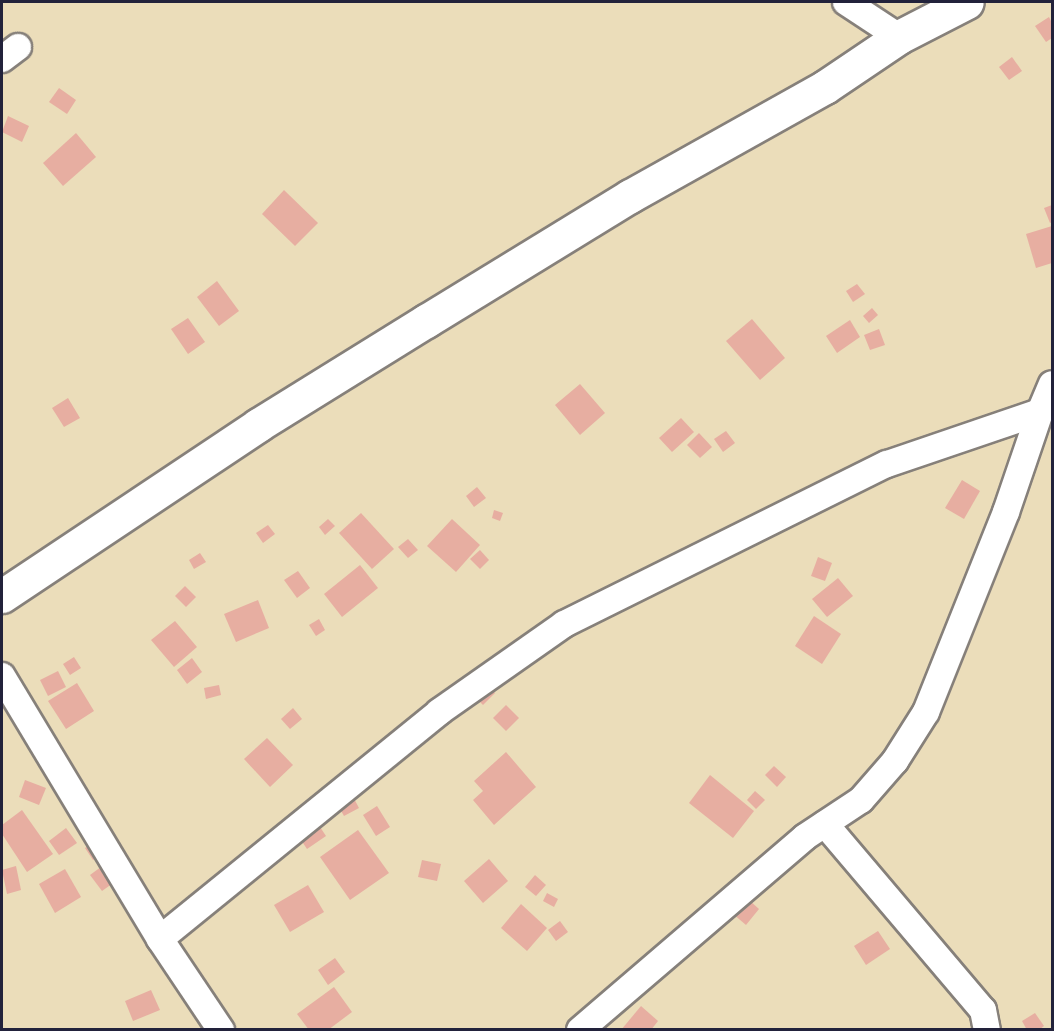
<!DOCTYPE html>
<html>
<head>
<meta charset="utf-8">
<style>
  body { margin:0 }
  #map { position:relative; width:1054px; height:1031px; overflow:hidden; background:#ebddba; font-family:"Architects Daughter",sans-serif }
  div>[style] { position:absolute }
  .building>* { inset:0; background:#e7aea1 }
  .roads { filter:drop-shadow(2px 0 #86807a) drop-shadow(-2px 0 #86807a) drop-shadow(0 2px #86807a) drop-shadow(0 -2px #86807a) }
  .minor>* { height:26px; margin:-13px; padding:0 13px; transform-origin:13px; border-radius:13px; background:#fff }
  .secondary>* { height:33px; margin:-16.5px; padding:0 16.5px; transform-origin:16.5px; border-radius:16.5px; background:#fff }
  span { translate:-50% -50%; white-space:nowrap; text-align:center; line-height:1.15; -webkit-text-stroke:6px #fbf7ec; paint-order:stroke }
  .frame { position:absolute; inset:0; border:3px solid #22223b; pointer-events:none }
</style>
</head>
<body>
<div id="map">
  <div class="building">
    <i style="clip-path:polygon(1049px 17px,1052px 23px,1052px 38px,1046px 42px,1035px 26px)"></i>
    <i style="clip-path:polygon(1012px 57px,1022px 71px,1009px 80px,999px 67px)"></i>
    <i style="clip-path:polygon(59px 88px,76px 100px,67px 114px,49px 102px)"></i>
    <i style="clip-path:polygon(8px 116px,29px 126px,22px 142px,2px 132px)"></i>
    <i style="clip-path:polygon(76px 133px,96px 157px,63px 186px,43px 163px)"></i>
    <i style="clip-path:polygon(284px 190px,318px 223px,295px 246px,262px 214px)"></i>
    <i style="clip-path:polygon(1052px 205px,1052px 222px,1050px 223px,1044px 208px)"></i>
    <i style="clip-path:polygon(1052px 226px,1052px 263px,1036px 268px,1026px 234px)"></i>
    <i style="clip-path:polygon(217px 281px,239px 311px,219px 326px,197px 297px)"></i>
    <i style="clip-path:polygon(857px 284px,865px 294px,853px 302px,846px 291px)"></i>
    <i style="clip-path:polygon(872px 308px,878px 315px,869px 323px,863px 316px)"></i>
    <i style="clip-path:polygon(188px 318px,205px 342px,188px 354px,171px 329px)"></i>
    <i style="clip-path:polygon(752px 319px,785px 358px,760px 380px,726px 341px)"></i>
    <i style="clip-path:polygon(850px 320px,860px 337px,837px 353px,826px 336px)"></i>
    <i style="clip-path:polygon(879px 329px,885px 345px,870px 350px,864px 335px)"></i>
    <i style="clip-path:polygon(580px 384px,605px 413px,580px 435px,555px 405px)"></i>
    <i style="clip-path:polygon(68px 398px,80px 418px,64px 427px,52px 408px)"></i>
    <i style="clip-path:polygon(681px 418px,694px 432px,672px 452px,659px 438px)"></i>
    <i style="clip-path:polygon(726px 431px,735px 443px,723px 452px,714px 439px)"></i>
    <i style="clip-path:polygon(699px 433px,712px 447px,700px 458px,687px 445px)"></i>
    <i style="clip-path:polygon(962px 480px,980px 491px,964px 519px,945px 508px)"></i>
    <i style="clip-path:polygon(477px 487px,486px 498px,474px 507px,466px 496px)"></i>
    <i style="clip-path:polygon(494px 510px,503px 513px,500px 521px,492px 518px)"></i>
    <i style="clip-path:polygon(361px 513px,394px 549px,372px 569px,339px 533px)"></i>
    <i style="clip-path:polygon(328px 519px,335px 526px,325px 535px,319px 527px)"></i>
    <i style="clip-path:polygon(452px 519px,480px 545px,456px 572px,427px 546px)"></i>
    <i style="clip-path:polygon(268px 525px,275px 534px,263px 543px,256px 533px)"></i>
    <i style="clip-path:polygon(408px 539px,418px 550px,408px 558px,398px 547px)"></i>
    <i style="clip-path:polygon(480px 550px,489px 560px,480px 569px,470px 559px)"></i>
    <i style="clip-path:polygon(200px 553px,206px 562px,194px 569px,189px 560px)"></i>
    <i style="clip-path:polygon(818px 557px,832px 563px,825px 581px,811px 576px)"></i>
    <i style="clip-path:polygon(360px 565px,378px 588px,342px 617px,324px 594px)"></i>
    <i style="clip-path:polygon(298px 571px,310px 588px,297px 598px,284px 580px)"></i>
    <i style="clip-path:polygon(838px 578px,853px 596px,827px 617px,812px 599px)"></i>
    <i style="clip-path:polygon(185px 586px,196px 597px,186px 607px,175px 596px)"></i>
    <i style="clip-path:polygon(258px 600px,269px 628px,236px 642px,224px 614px)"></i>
    <i style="clip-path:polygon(814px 616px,841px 634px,822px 664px,795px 646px)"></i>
    <i style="clip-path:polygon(319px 619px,325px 630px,316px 636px,309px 625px)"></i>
    <i style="clip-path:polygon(175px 621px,197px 647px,174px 667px,151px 640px)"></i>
    <i style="clip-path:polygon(74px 657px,81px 668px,70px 675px,63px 664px)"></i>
    <i style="clip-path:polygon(192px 658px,202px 672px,187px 684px,177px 670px)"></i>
    <i style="clip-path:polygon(58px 671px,66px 687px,48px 696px,40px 680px)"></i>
    <i style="clip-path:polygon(77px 683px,94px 711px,66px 729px,48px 701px)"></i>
    <i style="clip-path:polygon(219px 685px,221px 695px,206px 699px,204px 688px)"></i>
    <i style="clip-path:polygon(488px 686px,495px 693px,483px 705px,476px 698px)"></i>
    <i style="clip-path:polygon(506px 705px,519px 718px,506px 731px,493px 718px)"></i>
    <i style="clip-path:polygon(293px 708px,302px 719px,290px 729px,281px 719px)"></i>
    <i style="clip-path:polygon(267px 738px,293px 765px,270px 787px,244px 759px)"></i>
    <i style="clip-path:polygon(506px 752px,536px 787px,494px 825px,473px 800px,483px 791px,474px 781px)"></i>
    <i style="clip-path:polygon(774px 766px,786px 777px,777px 787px,765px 775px)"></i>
    <i style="clip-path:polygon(710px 775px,754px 811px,733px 838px,689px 803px)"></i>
    <i style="clip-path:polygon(25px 780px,46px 788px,39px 805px,19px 797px)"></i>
    <i style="clip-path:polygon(755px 791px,765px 800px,756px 809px,747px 800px)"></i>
    <i style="clip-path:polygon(351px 793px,359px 808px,344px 816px,336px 802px)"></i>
    <i style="clip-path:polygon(377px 806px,390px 827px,376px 836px,363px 815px)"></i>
    <i style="clip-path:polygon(22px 810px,53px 854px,27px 872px,2px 834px,2px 825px)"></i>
    <i style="clip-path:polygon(316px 821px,326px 836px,307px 849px,297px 834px)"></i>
    <i style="clip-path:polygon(66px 828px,77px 843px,59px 855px,49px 841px)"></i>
    <i style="clip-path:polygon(358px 830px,389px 873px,350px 900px,320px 857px)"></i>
    <i style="clip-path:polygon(95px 842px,103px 854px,93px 860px,85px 848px)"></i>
    <i style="clip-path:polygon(489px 859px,508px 881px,483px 903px,464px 881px)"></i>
    <i style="clip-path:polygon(422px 860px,441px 864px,437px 881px,418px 877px)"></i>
    <i style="clip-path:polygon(105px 864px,116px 881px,102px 891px,90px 875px)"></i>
    <i style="clip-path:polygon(16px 866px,21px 890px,7px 894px,2px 870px)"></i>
    <i style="clip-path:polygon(65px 869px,81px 897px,55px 913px,39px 884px)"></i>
    <i style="clip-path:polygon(535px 875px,546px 885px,536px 896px,525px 887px)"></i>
    <i style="clip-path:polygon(308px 885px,324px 912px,290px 932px,274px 905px)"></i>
    <i style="clip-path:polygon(740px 892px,759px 909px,746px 925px,726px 908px)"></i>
    <i style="clip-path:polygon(547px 893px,558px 899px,554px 907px,543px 901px)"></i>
    <i style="clip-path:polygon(521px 904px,547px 928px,527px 951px,501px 928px)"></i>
    <i style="clip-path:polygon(560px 921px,568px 932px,556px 941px,548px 930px)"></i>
    <i style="clip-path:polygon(878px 931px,890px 949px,866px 965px,854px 946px)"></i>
    <i style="clip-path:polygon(335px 958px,345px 972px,328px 985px,318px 970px)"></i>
    <i style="clip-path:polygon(334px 987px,352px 1012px,328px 1030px,309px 1030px,297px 1014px)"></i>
    <i style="clip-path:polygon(151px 990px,160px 1010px,133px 1021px,125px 1001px)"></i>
    <i style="clip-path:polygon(641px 1006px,658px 1021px,651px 1030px,621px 1030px)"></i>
    <i style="clip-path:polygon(1035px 1013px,1044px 1026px,1039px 1030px,1027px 1030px,1022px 1021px)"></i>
  </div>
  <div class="roads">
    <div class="minor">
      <i style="left:846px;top:2px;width:64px;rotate:33.4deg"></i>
      <i style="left:2px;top:59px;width:20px;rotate:-37deg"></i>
      <i style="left:2px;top:676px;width:307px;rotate:59deg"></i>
      <i style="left:160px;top:939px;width:110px;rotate:56.2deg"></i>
      <i style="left:825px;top:824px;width:244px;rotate:49.7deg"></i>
      <i style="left:983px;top:1010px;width:20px;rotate:79deg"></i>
      <i style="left:160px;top:939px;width:360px;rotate:-39.1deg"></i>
      <i style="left:439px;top:712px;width:153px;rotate:-35.1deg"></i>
      <i style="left:564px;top:624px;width:360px;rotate:-26.4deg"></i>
      <i style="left:887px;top:464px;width:162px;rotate:-18.8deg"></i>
      <i style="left:580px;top:1030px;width:296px;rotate:-40.6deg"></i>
      <i style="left:805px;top:837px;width:67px;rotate:-33.5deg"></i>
      <i style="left:861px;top:800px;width:52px;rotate:-48.9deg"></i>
      <i style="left:895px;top:761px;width:58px;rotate:-57.7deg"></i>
      <i style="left:926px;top:712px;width:215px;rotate:-68.2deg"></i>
      <i style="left:1006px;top:512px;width:106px;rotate:-71.2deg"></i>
      <i style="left:1040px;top:412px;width:30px;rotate:-67deg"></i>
    </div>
    <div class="secondary">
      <i style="left:2px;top:596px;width:308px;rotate:-33.7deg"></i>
      <i style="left:258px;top:425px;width:198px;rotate:-31.8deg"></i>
      <i style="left:426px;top:321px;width:239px;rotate:-31.5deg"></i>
      <i style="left:630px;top:196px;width:223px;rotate:-29.2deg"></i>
      <i style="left:825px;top:87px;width:89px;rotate:-34deg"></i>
      <i style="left:899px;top:37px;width:76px;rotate:-27.2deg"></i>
    </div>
  </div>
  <div class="frame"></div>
</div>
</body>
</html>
